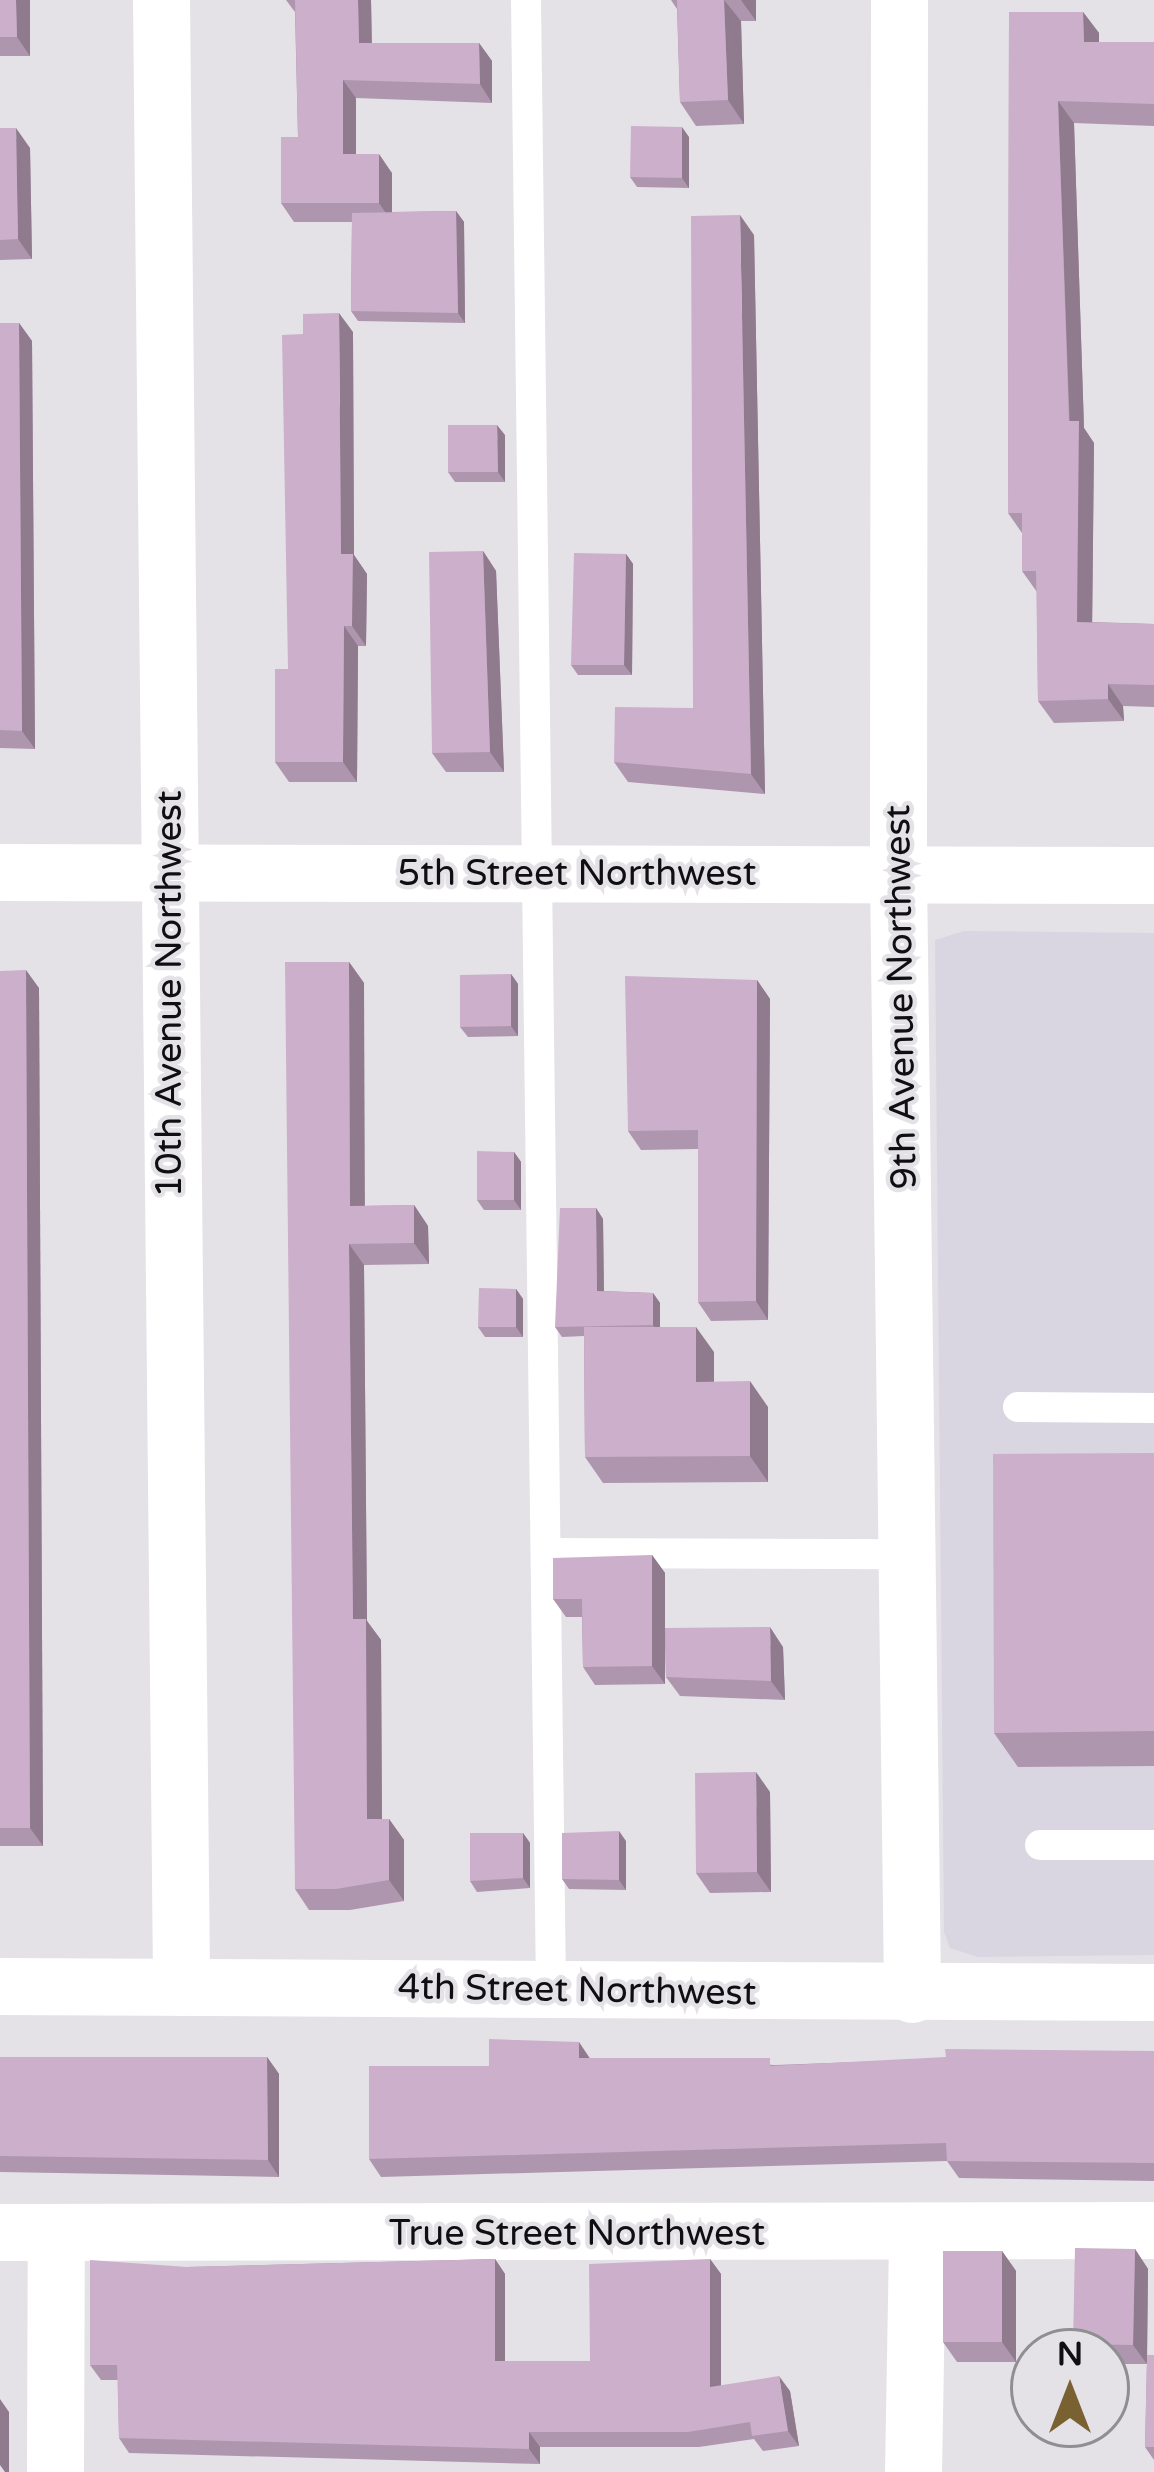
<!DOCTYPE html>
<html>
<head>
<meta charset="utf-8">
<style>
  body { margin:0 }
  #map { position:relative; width:1154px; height:2472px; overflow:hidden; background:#e4e2e7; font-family:"Varela Round",sans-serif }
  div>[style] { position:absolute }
  .built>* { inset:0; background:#d9d6e2 }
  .service>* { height:30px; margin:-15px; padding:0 15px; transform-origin:15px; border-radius:15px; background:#fff }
  .minor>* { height:57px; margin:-28.5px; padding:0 28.5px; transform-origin:28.5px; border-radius:28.5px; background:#fff }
  .wall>* { inset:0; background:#af96af }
  .shaded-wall>* { inset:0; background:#8f7a8e }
  .building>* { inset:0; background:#ccafcb }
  span { translate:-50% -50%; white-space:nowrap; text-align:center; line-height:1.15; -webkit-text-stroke:9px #e4e2e7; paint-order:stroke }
  .street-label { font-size:36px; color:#0f0f11 }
  .north { position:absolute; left:1010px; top:2328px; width:120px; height:120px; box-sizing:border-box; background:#e4e2e7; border:3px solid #8f8e91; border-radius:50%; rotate:0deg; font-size:33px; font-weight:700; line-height:48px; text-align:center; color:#0f0f11 }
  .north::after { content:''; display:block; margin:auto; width:42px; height:54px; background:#7a6132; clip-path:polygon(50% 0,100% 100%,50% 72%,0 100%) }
</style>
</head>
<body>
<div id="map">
  <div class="built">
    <i style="clip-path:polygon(964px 931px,1154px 933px,1154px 1955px,978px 1957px,950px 1948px,944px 1932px,935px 940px)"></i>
  </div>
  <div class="service">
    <i style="left:526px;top:0;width:1988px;rotate:89.28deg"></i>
    <i style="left:1018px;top:1407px;width:136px;rotate:0.4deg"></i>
    <i style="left:547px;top:1553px;width:361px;rotate:0.2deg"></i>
    <i style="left:1040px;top:1845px;width:114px"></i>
  </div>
  <div class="minor">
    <i style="left:161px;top:0;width:1987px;rotate:89.42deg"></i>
    <i style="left:899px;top:0;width:874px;rotate:90.07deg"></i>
    <i style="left:898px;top:874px;width:1120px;rotate:89.28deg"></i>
    <i style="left:0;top:872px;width:1154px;rotate:0.15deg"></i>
    <i style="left:0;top:1986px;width:1154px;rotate:0.3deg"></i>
    <i style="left:0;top:2232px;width:1154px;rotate:-0.1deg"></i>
    <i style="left:55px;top:2472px;width:240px;rotate:-89.8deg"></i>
    <i style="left:913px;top:2472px;width:237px;rotate:-89deg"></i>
  </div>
  <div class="wall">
    <i style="clip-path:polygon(0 0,30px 0,30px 56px,0 56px)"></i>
    <i style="clip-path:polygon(286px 0,371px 0,372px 43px,479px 43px,492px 61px,492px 103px,356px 98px,356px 154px,392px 173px,392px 212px,456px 211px,464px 222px,465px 323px,358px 321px,351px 311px,352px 222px,294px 222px,281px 203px,298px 137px,295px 12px)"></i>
    <i style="clip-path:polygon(671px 0,756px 0,756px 21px,741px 21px,744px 124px,696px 126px,680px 102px,677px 9px)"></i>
    <i style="clip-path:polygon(1009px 12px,1083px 12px,1099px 33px,1099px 42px,1154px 42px,1154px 126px,1074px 123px,1084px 428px,1094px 443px,1092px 622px,1154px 624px,1154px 707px,1123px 706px,1124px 721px,1054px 723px,1038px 701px,1037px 592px,1022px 571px,1022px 533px,1008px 513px)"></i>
    <i style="clip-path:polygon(0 128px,30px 148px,32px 259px,0 260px)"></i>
    <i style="clip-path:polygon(689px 137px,689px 188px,637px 187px,630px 177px)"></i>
    <i style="clip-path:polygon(754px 235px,765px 794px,628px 782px,614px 762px,693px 708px)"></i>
    <i style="clip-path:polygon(0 323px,19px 323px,32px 341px,35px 749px,0 748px)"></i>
    <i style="clip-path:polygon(353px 332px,354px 555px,367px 574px,366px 646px,358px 646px,357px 782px,289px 782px,275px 762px)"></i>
    <i style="clip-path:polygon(505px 435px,505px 482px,455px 482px,448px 472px)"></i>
    <i style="clip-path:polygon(483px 551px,496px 571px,504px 772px,446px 772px,432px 753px)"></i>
    <i style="clip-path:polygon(626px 554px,633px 564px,632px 675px,578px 675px,571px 665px)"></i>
    <i style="clip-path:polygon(349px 962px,364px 983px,364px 1206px,414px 1205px,428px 1226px,429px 1264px,364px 1265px,367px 1621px,381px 1640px,382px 1819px,389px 1819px,404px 1840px,404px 1901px,350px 1910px,309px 1910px,295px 1889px)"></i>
    <i style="clip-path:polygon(0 971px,39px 988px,43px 1846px,0 1846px)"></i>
    <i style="clip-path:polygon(511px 974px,518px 984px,518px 1036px,468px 1037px,460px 1027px)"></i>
    <i style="clip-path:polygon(757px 980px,770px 999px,768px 1320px,711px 1321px,698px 1302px,698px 1149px,641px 1150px,628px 1131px)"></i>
    <i style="clip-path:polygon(514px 1152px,521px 1162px,521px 1210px,484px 1210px,477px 1200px)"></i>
    <i style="clip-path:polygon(596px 1208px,603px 1219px,604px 1291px,653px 1293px,660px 1303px,660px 1327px,714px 1352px,714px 1382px,768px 1407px,768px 1482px,603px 1483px,585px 1457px,584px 1336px,562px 1337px,555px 1327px)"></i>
    <i style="clip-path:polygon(516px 1289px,523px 1299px,523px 1337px,485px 1337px,478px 1327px)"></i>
    <i style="clip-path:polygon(1154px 1453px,1154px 1766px,1018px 1767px,994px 1733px)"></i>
    <i style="clip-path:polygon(652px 1555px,665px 1573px,665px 1628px,783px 1647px,785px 1700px,680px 1696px,666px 1677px,665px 1634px,665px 1684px,595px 1685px,583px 1667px,582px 1617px,566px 1617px,553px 1599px)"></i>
    <i style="clip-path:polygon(770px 1792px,771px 1892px,710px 1893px,696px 1873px)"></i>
    <i style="clip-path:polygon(523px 1833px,530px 1843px,530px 1888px,477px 1892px,470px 1881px)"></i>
    <i style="clip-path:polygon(626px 1841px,626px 1890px,569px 1889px,562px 1879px)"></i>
    <i style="clip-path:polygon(1154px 2051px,1154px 2181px,959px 2178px,947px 2161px,381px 2177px,369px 2159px,489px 2066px,590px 2058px,776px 2065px)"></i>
    <i style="clip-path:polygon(0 2057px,267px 2057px,279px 2074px,279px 2177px,0 2172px)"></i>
    <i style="clip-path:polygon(1135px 2249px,1148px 2269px,1147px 2355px,1154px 2355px,1154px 2460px,1145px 2447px,1147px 2364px,1106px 2364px,1106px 2352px,1079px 2352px,1073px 2344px)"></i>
    <i style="clip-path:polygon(1002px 2251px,1016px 2271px,1016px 2362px,957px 2362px,943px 2342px)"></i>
    <i style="clip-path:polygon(495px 2259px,505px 2274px,505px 2361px,590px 2361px,710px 2259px,721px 2274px,721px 2386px,790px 2391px,799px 2446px,763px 2451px,754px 2439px,699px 2447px,540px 2447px,540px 2464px,129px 2453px,119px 2438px,118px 2380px,101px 2380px,90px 2365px,187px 2267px)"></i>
  </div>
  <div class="shaded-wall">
    <i style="clip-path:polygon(16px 0,30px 0,30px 56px,17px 37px)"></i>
    <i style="clip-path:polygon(358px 0,371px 0,372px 61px,359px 43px)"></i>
    <i style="clip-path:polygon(724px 0,741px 21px,744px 124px,728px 100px)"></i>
    <i style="clip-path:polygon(741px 0,756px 0,756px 21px)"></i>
    <i style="clip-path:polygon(1083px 12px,1099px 33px,1099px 64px,1084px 42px)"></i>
    <i style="clip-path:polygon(479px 43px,492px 61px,492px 103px,480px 84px)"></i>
    <i style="clip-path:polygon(343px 80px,356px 98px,356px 172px,343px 154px)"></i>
    <i style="clip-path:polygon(1058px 101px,1074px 123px,1084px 428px,1094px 443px,1092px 644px,1077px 622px)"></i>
    <i style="clip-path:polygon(682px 127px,689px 137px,689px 188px,682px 178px)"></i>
    <i style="clip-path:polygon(16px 128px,30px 148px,32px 259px,18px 239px)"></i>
    <i style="clip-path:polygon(379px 154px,392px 173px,392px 222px,379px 203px)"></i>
    <i style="clip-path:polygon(456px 211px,464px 222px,465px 323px,458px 313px)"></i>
    <i style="clip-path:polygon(740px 215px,754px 235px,765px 794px,751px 774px)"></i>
    <i style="clip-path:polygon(339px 313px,353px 332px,354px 555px,367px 574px,366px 646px,352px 626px,341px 554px)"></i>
    <i style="clip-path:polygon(19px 323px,32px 341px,35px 749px,22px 731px)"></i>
    <i style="clip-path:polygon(497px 425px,505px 435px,505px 482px,498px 472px)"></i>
    <i style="clip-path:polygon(483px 551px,496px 571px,504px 772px,490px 752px)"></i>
    <i style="clip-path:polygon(626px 554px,633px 564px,632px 675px,624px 665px)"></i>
    <i style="clip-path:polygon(344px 626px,358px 646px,357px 782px,343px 762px)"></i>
    <i style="clip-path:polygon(1108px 684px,1123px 706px,1124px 721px,1108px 699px)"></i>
    <i style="clip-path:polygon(349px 962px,364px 983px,365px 1227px,350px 1206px)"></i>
    <i style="clip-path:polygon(26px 970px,39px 988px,43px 1846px,30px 1828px)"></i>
    <i style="clip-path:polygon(511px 974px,518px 984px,518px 1036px,511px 1026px)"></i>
    <i style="clip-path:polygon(757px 980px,770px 999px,768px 1320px,756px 1301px)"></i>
    <i style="clip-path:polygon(514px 1152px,521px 1162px,521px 1210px,514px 1200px)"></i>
    <i style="clip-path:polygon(414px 1205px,428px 1226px,429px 1264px,414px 1243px)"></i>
    <i style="clip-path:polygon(596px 1208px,603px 1219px,604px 1301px,597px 1291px)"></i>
    <i style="clip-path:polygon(349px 1244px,364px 1265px,367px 1621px,381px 1640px,382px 1840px,367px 1819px,353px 1619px)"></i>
    <i style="clip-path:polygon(516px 1289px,523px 1299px,523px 1337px,516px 1327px)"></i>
    <i style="clip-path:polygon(653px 1293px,660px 1303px,660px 1335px,653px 1325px)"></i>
    <i style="clip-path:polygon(696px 1327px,714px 1352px,714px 1408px,696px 1382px)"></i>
    <i style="clip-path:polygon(750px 1381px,768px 1407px,768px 1482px,750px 1456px)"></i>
    <i style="clip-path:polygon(652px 1555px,665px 1573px,665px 1684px,652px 1666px)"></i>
    <i style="clip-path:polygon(770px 1627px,783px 1647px,785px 1700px,771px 1681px)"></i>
    <i style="clip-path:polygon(756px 1772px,770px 1792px,771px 1892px,757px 1872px)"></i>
    <i style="clip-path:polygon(389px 1819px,404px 1840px,404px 1901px,389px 1880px)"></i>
    <i style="clip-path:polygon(619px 1831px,626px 1841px,626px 1890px,619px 1880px)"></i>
    <i style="clip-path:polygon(523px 1833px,530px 1843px,530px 1888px,523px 1878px)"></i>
    <i style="clip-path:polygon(579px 2042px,591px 2060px,579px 2058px)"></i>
    <i style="clip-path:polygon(267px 2057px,279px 2074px,279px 2177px,268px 2160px)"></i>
    <i style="clip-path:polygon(1135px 2249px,1148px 2269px,1147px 2364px,1133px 2345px)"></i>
    <i style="clip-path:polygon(1002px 2251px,1016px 2271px,1016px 2362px,1002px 2342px)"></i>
    <i style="clip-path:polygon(495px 2259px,505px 2274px,505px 2376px,495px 2361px)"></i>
    <i style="clip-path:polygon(710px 2259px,721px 2274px,721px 2402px,710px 2387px)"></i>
    <i style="clip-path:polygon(779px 2376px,790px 2391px,799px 2446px,788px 2431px)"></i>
    <i style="clip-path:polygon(0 2399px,9px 2412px,9px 2472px,5px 2472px,0 2465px)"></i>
    <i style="clip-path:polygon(529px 2432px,540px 2447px,540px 2464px,529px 2449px)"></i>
  </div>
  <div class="building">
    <i style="clip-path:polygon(0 0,16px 0,17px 37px,0 37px)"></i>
    <i style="clip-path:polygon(295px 0,358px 0,359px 43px,479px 43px,480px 84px,343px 80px,343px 154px,379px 154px,379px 203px,281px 203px,281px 137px,298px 137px)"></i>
    <i style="clip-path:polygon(677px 0,724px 0,728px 100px,680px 102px)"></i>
    <i style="clip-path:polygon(1009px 12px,1083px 12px,1084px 42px,1154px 42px,1154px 104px,1058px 101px,1069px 421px,1079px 421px,1077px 622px,1154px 624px,1154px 685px,1108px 684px,1108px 699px,1038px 701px,1036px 571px,1022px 571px,1022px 513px,1008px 513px)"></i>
    <i style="clip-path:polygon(631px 126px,682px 127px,682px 178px,630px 177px)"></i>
    <i style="clip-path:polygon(0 128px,16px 128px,18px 239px,0 240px)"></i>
    <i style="clip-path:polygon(456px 211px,458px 313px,351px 311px,352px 213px)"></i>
    <i style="clip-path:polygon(740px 215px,751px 774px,614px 762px,615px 707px,693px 708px,691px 216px)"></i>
    <i style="clip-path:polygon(339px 313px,341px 554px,353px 554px,352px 626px,344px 626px,343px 762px,275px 762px,275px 669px,288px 669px,282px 335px,303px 334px,303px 314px)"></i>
    <i style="clip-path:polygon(0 323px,19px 323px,22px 731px,0 730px)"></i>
    <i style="clip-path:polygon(448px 425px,497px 425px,498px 472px,448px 472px)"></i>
    <i style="clip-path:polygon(483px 551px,490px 752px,432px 753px,429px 552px)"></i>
    <i style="clip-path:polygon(574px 553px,626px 554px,624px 665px,571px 665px)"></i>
    <i style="clip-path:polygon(285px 962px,349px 962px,350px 1206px,414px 1205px,414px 1243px,349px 1244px,353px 1619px,366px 1619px,367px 1819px,389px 1819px,389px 1880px,336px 1889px,295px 1889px)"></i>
    <i style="clip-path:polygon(26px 970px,30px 1828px,0 1828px,0 971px)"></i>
    <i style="clip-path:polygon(511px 974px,511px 1026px,460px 1027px,460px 975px)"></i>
    <i style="clip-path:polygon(625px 976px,757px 980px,756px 1301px,698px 1302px,698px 1130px,628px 1131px)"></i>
    <i style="clip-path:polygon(477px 1151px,514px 1152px,514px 1200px,477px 1200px)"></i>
    <i style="clip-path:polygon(560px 1208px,596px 1208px,597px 1291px,653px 1293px,653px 1325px,555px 1327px)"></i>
    <i style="clip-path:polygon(479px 1288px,516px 1289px,516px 1327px,478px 1327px)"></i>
    <i style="clip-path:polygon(584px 1327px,696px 1327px,696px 1382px,750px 1381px,750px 1456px,585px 1457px)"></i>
    <i style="clip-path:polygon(1154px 1453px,1154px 1731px,994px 1733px,993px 1454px)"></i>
    <i style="clip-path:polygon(652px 1555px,652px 1666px,583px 1667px,582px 1599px,553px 1599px,553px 1558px)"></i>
    <i style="clip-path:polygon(770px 1627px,771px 1681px,666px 1677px,665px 1628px)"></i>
    <i style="clip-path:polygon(756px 1772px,757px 1872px,696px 1873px,695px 1773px)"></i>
    <i style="clip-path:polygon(619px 1831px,619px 1880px,562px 1879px,562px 1833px)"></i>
    <i style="clip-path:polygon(470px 1833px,523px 1833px,523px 1878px,470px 1881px)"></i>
    <i style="clip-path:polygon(489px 2039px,579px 2042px,579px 2058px,770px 2058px,770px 2066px,946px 2057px,945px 2049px,1154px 2051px,1154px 2163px,947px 2161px,946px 2143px,369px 2159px,369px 2066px,489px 2066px)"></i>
    <i style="clip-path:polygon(0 2057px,267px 2057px,268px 2160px,0 2156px)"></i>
    <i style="clip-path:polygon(1075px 2248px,1135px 2249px,1133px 2345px,1073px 2344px)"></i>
    <i style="clip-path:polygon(943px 2251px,1002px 2251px,1002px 2342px,943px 2342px)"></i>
    <i style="clip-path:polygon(495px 2259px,495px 2361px,590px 2361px,589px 2264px,710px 2259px,710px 2387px,779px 2376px,788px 2431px,752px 2436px,750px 2422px,688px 2432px,529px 2432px,529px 2449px,119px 2438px,117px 2365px,90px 2365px,90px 2260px,187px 2267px)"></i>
    <i style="clip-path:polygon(1147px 2355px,1154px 2355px,1154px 2447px,1145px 2447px)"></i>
  </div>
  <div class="street-label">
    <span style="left:577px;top:874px">5th Street Northwest</span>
    <span style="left:170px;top:994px;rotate:-90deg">10th Avenue Northwest</span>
    <span style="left:901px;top:997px;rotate:-91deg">9th Avenue Northwest</span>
    <span style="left:577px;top:1990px;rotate:1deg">4th Street Northwest</span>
    <span style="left:577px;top:2234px">True Street Northwest</span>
  </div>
  <div class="north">N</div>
</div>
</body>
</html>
